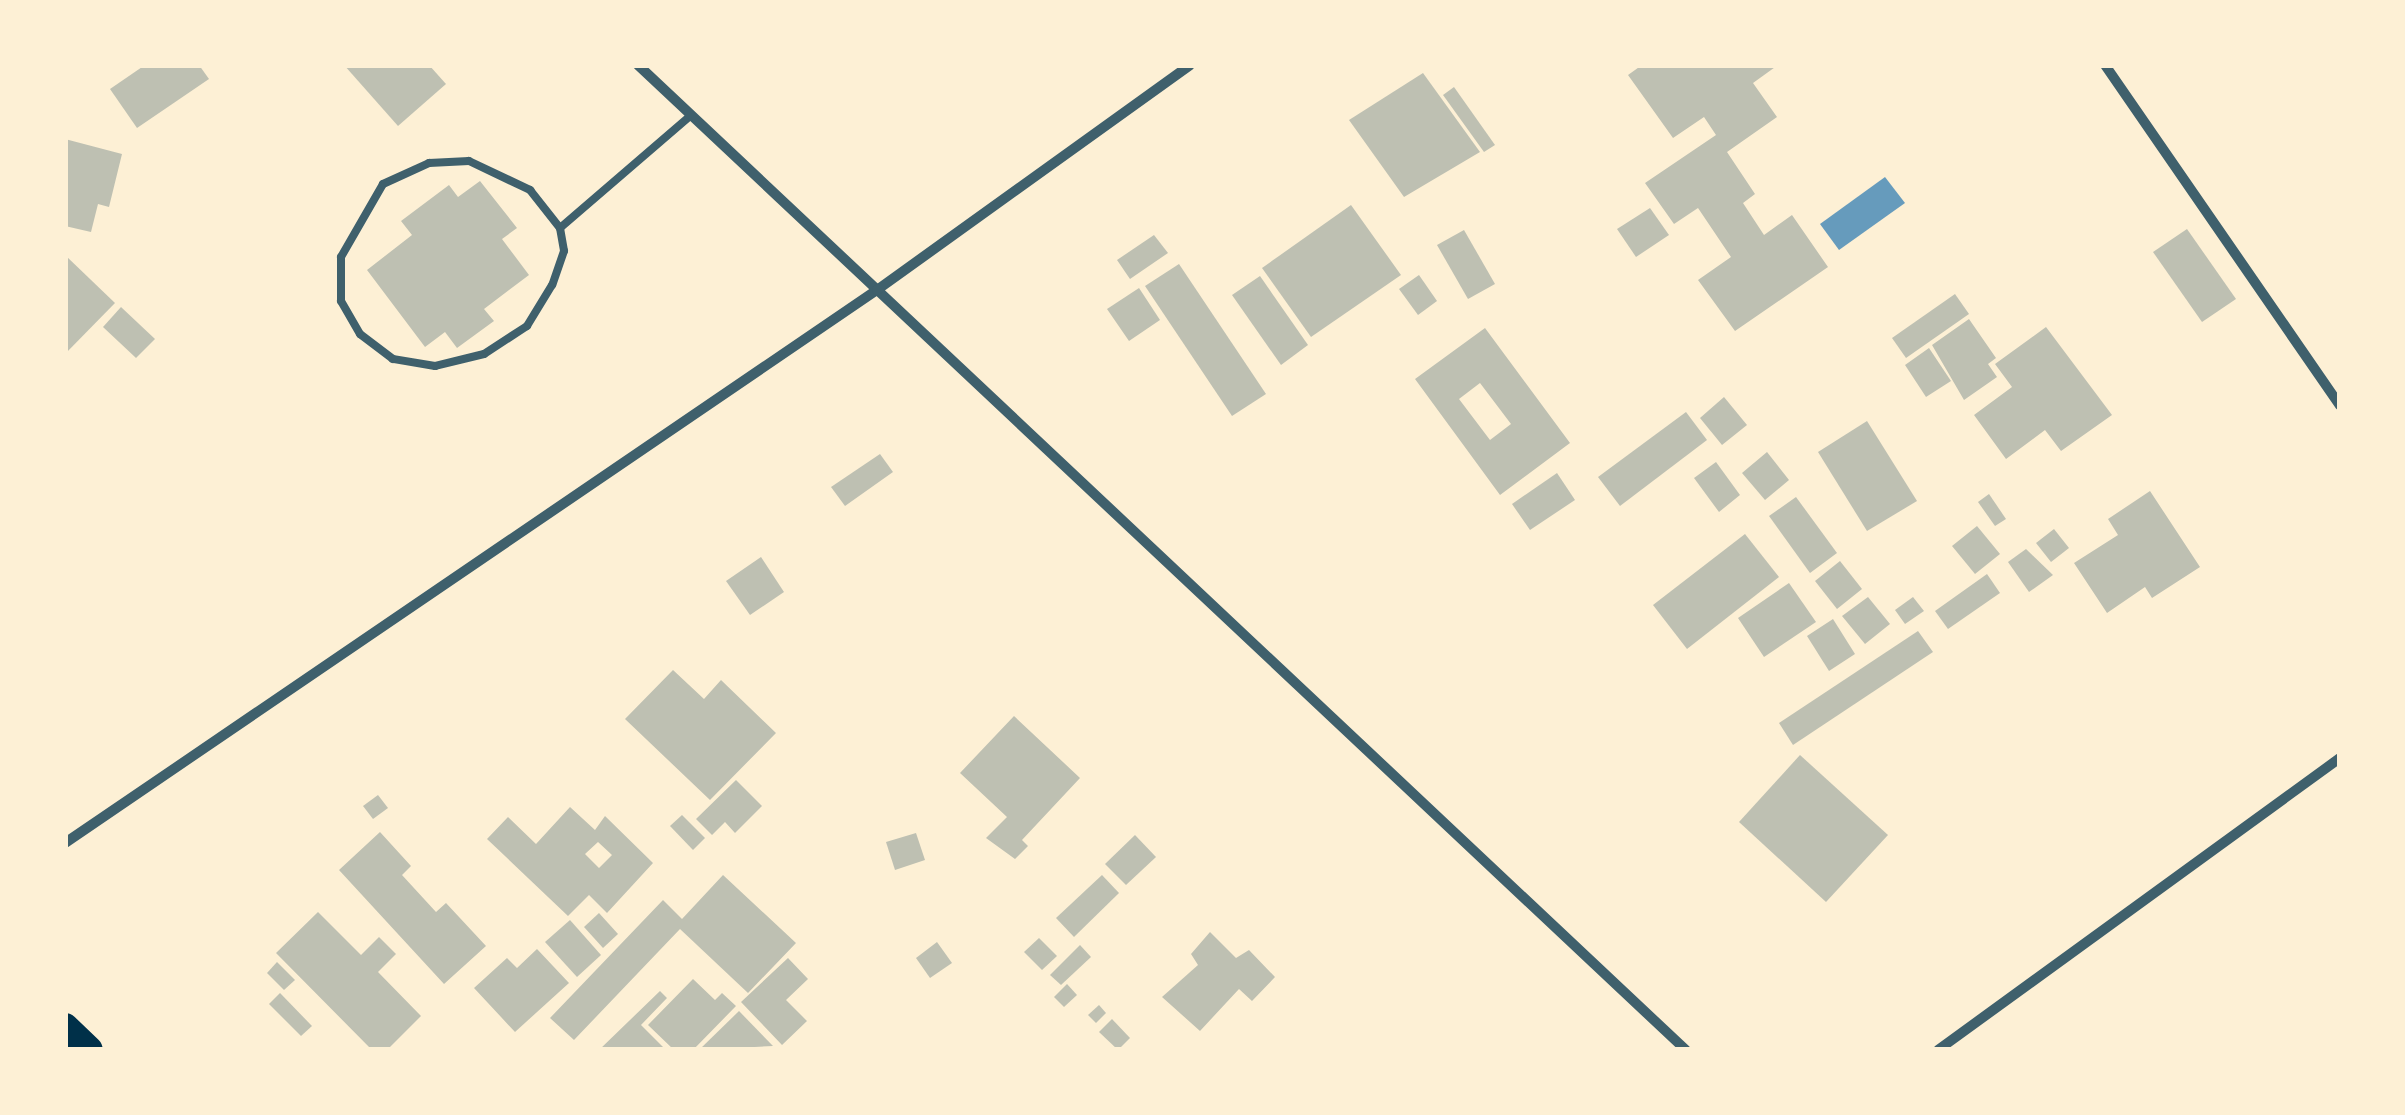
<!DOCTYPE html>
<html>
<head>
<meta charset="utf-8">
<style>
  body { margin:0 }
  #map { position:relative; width:2405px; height:1115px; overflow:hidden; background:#fdf0d5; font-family:Quicksand,sans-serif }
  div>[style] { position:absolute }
  .water>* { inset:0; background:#669bbc }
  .building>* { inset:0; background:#bec0b2 }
  .service>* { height:8px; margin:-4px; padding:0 4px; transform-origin:4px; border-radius:4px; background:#3f606c }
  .minor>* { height:10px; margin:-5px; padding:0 5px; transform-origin:5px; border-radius:5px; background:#3f606c }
  .trunk>* { height:28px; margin:-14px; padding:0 14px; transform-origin:14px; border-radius:14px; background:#003049 }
  span { translate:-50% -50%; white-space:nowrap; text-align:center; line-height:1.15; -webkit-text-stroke:10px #fdf0d5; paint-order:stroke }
  .frame { position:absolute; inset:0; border:68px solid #fdf0d5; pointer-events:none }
</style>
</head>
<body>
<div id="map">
  <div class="water">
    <i style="clip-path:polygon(1885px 177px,1905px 203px,1839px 250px,1820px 224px)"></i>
  </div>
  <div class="building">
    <i style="clip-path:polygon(145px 65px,199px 65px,209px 79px,137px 128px,110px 89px)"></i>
    <i style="clip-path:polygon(344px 65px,429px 65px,446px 84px,398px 126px)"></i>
    <i style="clip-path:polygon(1642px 65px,1778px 65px,1753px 83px,1777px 117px,1727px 152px,1755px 194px,1743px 203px,1764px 235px,1792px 215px,1828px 267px,1735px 331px,1698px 280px,1731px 257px,1698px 208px,1674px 224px,1645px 183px,1716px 135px,1704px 117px,1673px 138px,1628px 75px)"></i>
    <i style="clip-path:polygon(1423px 73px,1480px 152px,1404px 197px,1349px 120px)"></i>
    <i style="clip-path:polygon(1454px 87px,1495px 145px,1484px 152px,1443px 95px)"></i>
    <i style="clip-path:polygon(65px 139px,122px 154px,109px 207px,98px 204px,91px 232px,65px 226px)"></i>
    <i style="clip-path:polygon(480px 181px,517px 228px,502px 239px,529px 275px,484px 309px,494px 321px,457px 348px,445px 332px,425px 347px,367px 270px,412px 235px,401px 221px,449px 185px,458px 197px)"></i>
    <i style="clip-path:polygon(1351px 205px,1401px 275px,1311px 337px,1262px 268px)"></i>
    <i style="clip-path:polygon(1650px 208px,1669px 235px,1636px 257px,1617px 229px)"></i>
    <i style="clip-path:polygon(2187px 229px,2236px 299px,2202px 322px,2153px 252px)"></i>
    <i style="clip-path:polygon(1464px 230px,1495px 284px,1468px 299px,1437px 245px)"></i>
    <i style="clip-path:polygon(1154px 235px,1168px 253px,1130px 279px,1117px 260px)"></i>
    <i style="clip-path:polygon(65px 255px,115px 303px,65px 354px)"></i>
    <i style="clip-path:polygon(1179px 264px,1266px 394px,1232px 416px,1145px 286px)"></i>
    <i style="clip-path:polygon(1419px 275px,1437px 301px,1418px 315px,1399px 289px)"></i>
    <i style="clip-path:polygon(1260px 276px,1308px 345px,1281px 365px,1232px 295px)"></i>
    <i style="clip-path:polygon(1139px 288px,1160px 320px,1129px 341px,1107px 309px)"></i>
    <i style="clip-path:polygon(1955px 294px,1969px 314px,1906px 358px,1892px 338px)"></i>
    <i style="clip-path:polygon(121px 307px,155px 339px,136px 358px,103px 327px)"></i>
    <i style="clip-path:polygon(1969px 319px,1996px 358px,1988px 364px,1997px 377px,1964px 400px,1932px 345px)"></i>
    <i style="clip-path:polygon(2046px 327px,2112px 415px,2061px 451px,2045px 430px,2006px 459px,1974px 415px,2012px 387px,1995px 364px)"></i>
    <i style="clip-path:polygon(evenodd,1485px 328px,1570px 443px,1500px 495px,1415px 379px,1485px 328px,1480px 383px,1511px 424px,1490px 440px,1459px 399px,1480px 383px)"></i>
    <i style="clip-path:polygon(1929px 348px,1951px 381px,1926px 397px,1905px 365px)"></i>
    <i style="clip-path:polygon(1724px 397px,1747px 425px,1722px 445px,1700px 418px)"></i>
    <i style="clip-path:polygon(1686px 412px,1707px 440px,1620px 506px,1598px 477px)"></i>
    <i style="clip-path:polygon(1867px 421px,1917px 501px,1867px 531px,1818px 452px)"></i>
    <i style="clip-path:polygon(1767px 452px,1789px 480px,1765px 500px,1742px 473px)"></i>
    <i style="clip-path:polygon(880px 454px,893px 472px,845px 506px,831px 487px)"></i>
    <i style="clip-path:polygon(1716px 462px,1740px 495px,1719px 512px,1694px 478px)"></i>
    <i style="clip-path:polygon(1557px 473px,1575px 500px,1530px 530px,1512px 504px)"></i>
    <i style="clip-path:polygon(2150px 491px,2200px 567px,2152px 598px,2145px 587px,2107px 613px,2074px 563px,2118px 535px,2108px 519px)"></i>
    <i style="clip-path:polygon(1989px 494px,2006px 519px,1995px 526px,1978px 502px)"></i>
    <i style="clip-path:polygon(1796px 497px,1837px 553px,1810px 573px,1769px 516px)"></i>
    <i style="clip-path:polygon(1977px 526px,2000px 554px,1975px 574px,1952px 546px)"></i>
    <i style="clip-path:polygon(2054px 529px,2069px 548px,2051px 562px,2036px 543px)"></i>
    <i style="clip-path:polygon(1745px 534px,1779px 577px,1687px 649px,1653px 605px)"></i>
    <i style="clip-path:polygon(2026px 549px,2053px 575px,2029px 592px,2008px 562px)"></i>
    <i style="clip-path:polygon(761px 557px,784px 592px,750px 615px,726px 581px)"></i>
    <i style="clip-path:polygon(1840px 561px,1862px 589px,1837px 609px,1815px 581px)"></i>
    <i style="clip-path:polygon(1987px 574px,2000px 593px,1948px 629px,1935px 611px)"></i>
    <i style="clip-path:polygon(1789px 583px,1816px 622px,1764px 657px,1738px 618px)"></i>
    <i style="clip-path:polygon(1868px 597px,1890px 624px,1865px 644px,1842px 616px)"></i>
    <i style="clip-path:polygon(1913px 597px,1924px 611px,1905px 624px,1895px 610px)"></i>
    <i style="clip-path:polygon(1833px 619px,1855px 654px,1829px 671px,1807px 636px)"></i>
    <i style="clip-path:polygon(1918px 631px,1933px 652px,1793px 745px,1779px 723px)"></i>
    <i style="clip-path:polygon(673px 670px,704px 699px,721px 680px,776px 733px,710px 800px,625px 719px)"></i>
    <i style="clip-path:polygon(1014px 716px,1080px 778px,1022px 840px,1028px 846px,1015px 859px,986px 838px,1007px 817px,960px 773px)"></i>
    <i style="clip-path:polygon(1800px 755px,1888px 835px,1826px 902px,1739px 822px)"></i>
    <i style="clip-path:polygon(736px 780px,762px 806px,735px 833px,725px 822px,712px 835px,696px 819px)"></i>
    <i style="clip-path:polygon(378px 795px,388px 808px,373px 819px,363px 806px)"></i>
    <i style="clip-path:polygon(evenodd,570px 807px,595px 830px,605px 816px,653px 863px,607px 913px,589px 895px,568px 916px,487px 839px,508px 817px,536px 844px,570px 807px,598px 842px,612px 855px,599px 868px,585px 854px,598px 842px)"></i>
    <i style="clip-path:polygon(682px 815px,705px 838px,693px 850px,670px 826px)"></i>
    <i style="clip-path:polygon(380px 832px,411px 866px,402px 875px,436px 912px,446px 903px,486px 946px,444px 984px,339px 870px)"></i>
    <i style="clip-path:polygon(916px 833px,925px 860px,895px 870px,886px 842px)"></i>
    <i style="clip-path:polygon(1135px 835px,1156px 857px,1126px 885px,1105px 864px)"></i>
    <i style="clip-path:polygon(723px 875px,796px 943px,748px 993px,680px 929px,574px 1040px,550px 1018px,663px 900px,682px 919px)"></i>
    <i style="clip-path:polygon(1102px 875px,1119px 893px,1074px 937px,1056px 918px)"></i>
    <i style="clip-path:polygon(318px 912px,361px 955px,379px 937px,396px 954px,378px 972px,421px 1016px,387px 1050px,372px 1050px,276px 953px)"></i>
    <i style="clip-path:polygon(599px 913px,618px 934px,603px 948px,584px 927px)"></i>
    <i style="clip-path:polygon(570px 920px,601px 955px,577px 977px,545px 942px)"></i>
    <i style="clip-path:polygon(1210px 932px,1236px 958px,1249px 950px,1275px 977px,1252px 1001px,1239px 989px,1200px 1031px,1162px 997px,1198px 965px,1191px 954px)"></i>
    <i style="clip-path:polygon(1039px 938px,1057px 956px,1042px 970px,1024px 952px)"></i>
    <i style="clip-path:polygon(937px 942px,952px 963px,930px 978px,916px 958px)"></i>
    <i style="clip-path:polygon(1080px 945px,1091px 957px,1061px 985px,1050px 975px)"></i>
    <i style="clip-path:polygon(537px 949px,569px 983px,515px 1032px,474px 988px,507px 958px,517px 968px)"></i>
    <i style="clip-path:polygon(788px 958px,808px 979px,786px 1000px,807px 1021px,782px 1045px,741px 1002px)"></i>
    <i style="clip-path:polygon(277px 962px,295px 980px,284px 990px,267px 973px)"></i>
    <i style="clip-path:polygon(693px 979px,715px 1000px,722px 993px,736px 1006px,693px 1050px,674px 1050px,648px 1025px)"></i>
    <i style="clip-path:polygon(1067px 984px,1077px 995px,1064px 1007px,1054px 997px)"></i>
    <i style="clip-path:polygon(660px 991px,667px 998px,641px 1025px,666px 1050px,599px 1050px)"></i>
    <i style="clip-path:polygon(280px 993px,312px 1026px,301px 1036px,269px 1004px)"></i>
    <i style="clip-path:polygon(1099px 1005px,1106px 1013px,1096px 1023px,1088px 1015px)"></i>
    <i style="clip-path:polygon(739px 1011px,773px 1046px,699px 1050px)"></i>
    <i style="clip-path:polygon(1112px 1019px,1130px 1038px,1118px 1050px,1099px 1032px)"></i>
  </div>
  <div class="service">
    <i style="left:469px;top:161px;width:68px;rotate:25.4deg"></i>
    <i style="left:530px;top:190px;width:48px;rotate:51.7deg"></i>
    <i style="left:560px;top:228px;width:23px;rotate:80deg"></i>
    <i style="left:564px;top:251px;width:36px;rotate:109deg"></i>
    <i style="left:552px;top:285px;width:48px;rotate:121.4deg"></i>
    <i style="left:527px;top:326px;width:51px;rotate:146.9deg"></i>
    <i style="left:484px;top:354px;width:50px;rotate:166.2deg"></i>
    <i style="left:435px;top:366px;width:43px;rotate:-170.5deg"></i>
    <i style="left:393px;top:359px;width:41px;rotate:-142.9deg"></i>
    <i style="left:360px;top:334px;width:38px;rotate:-120deg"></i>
    <i style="left:341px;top:301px;width:44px;rotate:-90deg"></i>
    <i style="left:341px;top:257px;width:84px;rotate:-60.1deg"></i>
    <i style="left:383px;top:184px;width:51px;rotate:-24.5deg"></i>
    <i style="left:429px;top:163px;width:40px;rotate:-2.9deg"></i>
    <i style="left:560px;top:228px;width:172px;rotate:-40.7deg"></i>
  </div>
  <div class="minor">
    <i style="left:638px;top:65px;width:1438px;rotate:43.23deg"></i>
    <i style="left:2105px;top:65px;width:414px;rotate:55.4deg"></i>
    <i style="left:65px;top:843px;width:982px;rotate:-34.26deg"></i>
    <i style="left:877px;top:290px;width:385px;rotate:-35.7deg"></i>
    <i style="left:1938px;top:1050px;width:497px;rotate:-36deg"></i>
  </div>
  <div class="trunk">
    <i style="left:65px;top:1027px;width:33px;rotate:44deg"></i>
  </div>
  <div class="frame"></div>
</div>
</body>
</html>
